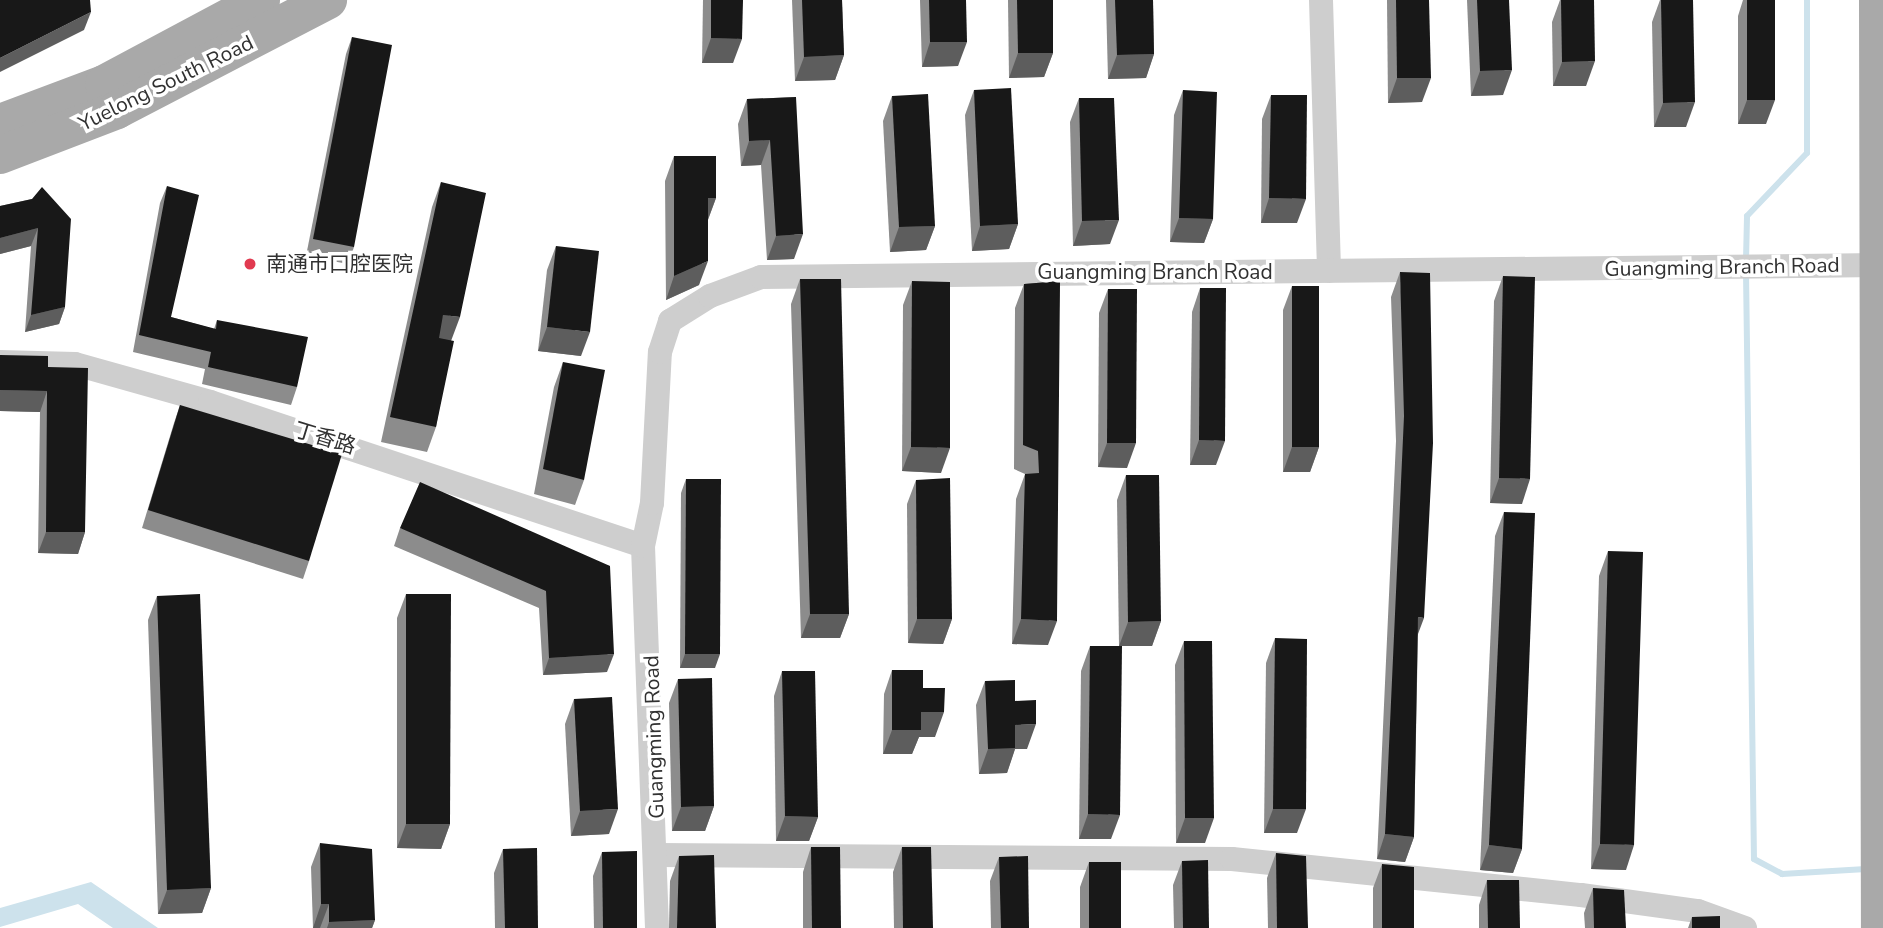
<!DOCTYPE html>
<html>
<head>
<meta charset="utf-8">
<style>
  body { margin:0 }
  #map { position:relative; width:1883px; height:928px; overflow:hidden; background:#fff; font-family:"Nunito Sans","Noto Sans SC",sans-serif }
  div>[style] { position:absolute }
  .water>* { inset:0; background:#cde2ec }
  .stream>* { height:6px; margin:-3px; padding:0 3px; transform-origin:3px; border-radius:3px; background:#cde2ec }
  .street>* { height:24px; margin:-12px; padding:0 12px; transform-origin:12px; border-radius:12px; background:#cecece }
  .primary>* { height:38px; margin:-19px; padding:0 19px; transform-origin:19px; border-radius:19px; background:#a9a9a9 }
  .wall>* { inset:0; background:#8c8c8c }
  .shaded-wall>* { inset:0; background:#5d5d5d }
  .building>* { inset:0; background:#181818 }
  .dots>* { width:19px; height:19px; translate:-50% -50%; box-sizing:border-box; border:4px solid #fff; border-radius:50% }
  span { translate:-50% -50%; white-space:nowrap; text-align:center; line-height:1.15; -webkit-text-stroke:7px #fff; paint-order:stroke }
  .street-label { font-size:21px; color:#313131 }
  .poi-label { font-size:21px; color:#313131 }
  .left { translate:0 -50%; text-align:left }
</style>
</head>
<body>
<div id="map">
  <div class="water">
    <i style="clip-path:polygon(91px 882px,158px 928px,113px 928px,78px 904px,0 927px,0 908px)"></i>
  </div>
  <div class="stream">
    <i style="left:1746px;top:261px;width:45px;rotate:-88.7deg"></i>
    <i style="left:1747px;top:216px;width:87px;rotate:-46.4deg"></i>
    <i style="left:1807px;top:153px;width:153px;rotate:-90deg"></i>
    <i style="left:1746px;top:272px;width:587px;rotate:89.22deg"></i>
    <i style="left:1754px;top:859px;width:32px;rotate:28deg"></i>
    <i style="left:1782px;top:874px;width:84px;rotate:-3.4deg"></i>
  </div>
  <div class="street">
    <i style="left:1321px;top:0;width:271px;rotate:88.3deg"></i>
    <i style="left:0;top:362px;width:75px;rotate:1.5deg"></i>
    <i style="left:75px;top:364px;width:140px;rotate:15.7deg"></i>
    <i style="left:210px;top:402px;width:456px;rotate:18.4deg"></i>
    <i style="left:658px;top:855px;width:574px;rotate:0.4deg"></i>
    <i style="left:1232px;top:859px;width:351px;rotate:5.9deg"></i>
    <i style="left:1581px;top:895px;width:118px;rotate:7.8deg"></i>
    <i style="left:1698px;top:911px;width:50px;rotate:19.9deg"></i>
    <i style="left:657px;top:928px;width:382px;rotate:-92.1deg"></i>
    <i style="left:643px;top:546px;width:44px;rotate:-78.2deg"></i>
    <i style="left:652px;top:503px;width:151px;rotate:-87deg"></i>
    <i style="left:660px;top:352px;width:33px;rotate:-72deg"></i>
    <i style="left:670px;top:321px;width:47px;rotate:-32deg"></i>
    <i style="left:710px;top:296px;width:54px;rotate:-20.4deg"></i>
    <i style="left:761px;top:277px;width:1118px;rotate:-0.61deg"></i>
  </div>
  <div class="primary">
    <i style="left:1878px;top:0;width:928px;rotate:89.88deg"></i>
    <i style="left:0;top:123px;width:111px;rotate:-20.6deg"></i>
    <i style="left:104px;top:84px;width:178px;rotate:-28.1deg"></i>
    <i style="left:0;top:155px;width:125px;rotate:-21deg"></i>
    <i style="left:117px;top:110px;width:238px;rotate:-27.5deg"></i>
  </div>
  <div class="wall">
    <i style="clip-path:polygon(703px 0,743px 0,733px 63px,702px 63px)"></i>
    <i style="clip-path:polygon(792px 0,842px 0,844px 55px,835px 80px,795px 81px)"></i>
    <i style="clip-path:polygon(920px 0,966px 0,958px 66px,922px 67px)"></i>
    <i style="clip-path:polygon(1008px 0,1053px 0,1053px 53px,1044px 77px,1009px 78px)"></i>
    <i style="clip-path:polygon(1106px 0,1153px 0,1154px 54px,1146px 78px,1108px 79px)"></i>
    <i style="clip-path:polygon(1387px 0,1429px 0,1422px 102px,1388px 103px)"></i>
    <i style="clip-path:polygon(1467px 0,1509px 0,1503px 95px,1471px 96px)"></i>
    <i style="clip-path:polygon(1560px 0,1594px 0,1586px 86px,1553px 86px,1552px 22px)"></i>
    <i style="clip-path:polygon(1660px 0,1693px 0,1686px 127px,1654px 127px,1652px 22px)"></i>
    <i style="clip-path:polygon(1743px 0,1775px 0,1766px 124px,1738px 124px,1738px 16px)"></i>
    <i style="clip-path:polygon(352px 37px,354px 247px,348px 264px,306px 256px,346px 54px)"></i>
    <i style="clip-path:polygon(974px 90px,1018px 224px,1009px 249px,972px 251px,965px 115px)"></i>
    <i style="clip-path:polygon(1183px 90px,1213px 219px,1204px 243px,1170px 242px,1174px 115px)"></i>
    <i style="clip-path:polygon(1271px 95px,1297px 223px,1261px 223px,1262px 119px)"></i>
    <i style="clip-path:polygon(892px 96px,935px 226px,926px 250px,890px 252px,883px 121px)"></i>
    <i style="clip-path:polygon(796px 97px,794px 259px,767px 260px,761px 165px,741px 166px,738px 124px,747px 99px)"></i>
    <i style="clip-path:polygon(1079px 98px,1110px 244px,1073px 246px,1070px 122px)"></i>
    <i style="clip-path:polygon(674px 156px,716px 198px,708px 220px,699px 285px,666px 300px,665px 181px)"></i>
    <i style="clip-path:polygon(441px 182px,451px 341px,436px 427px,427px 452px,381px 442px,432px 207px)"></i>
    <i style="clip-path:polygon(167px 186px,171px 317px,214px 329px,217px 320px,297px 387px,291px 405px,202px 384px,205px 369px,133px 352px,160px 203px)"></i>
    <i style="clip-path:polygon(32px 199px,65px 307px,59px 324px,25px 332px,31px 246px,0 254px,0 206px)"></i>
    <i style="clip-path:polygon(556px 246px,581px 356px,538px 351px,547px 270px)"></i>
    <i style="clip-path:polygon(1400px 272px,1418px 634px,1414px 837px,1405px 862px,1377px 859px,1396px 441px,1391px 297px)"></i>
    <i style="clip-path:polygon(1503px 276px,1522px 504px,1490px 503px,1494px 301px)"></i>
    <i style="clip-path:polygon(800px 279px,849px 614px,840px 638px,801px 638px,791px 304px)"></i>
    <i style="clip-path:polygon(912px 281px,941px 473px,902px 471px,903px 305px)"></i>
    <i style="clip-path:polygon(1060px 281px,1048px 645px,1012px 644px,1016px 499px,1025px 474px,1014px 469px,1015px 308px,1024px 284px)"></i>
    <i style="clip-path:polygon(1292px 286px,1319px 447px,1310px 472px,1283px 472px,1283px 310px)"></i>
    <i style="clip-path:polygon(1200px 288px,1216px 465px,1190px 465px,1192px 312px)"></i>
    <i style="clip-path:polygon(1108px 289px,1127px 468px,1098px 467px,1099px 313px)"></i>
    <i style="clip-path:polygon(0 355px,48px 367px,85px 532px,78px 554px,38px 553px,40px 412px,0 411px)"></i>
    <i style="clip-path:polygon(563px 362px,584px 480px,575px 505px,534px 494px,554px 387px)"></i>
    <i style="clip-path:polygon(180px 405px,309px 561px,303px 579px,142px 528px,174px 423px)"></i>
    <i style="clip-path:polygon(1126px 475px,1161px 621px,1152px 646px,1119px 646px,1117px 500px)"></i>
    <i style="clip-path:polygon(686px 479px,715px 668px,680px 668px,681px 493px)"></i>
    <i style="clip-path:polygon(916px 480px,952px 619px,943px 644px,908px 643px,907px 504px)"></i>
    <i style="clip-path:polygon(1504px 512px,1522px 849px,1513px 873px,1480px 870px,1495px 536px)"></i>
    <i style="clip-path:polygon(400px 528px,610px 566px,607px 672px,543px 675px,539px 608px,394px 546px)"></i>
    <i style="clip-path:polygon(1608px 551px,1626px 870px,1591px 869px,1599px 576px)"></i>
    <i style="clip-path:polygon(406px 594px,450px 824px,441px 849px,397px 848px,397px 618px)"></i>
    <i style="clip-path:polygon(157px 596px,211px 888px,202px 913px,158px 914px,148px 620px)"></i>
    <i style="clip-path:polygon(1275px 638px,1297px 833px,1264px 833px,1266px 663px)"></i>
    <i style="clip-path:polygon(1184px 641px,1205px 843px,1176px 843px,1175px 665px)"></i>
    <i style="clip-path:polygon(1090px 646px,1111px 839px,1079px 839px,1081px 671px)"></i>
    <i style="clip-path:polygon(892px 670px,923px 688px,935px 737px,919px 737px,912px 754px,883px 754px,884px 694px)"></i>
    <i style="clip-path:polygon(782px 671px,818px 817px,809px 841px,776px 841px,774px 696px)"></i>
    <i style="clip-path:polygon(678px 679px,714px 806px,705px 831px,672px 831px,669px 703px)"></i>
    <i style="clip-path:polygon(985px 681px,1015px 701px,1027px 749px,1015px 749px,1007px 773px,979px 774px,976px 705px)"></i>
    <i style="clip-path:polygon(574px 699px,609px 834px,571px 836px,565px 724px)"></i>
    <i style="clip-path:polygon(320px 843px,375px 920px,372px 928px,313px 928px,311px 867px)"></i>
    <i style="clip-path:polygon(811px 847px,841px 928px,803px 928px,803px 872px)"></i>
    <i style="clip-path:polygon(902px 847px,933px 928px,894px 928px,893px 872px)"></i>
    <i style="clip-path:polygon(503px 849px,538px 928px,495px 928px,494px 873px)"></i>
    <i style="clip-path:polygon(602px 852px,637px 928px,594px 928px,593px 876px)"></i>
    <i style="clip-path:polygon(1276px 853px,1308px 928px,1268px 928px,1267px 878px)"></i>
    <i style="clip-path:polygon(679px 856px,716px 928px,669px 928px,670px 881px)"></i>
    <i style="clip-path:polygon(999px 857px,1029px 928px,991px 928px,990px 881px)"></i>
    <i style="clip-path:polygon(1182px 861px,1209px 928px,1174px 928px,1173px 885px)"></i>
    <i style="clip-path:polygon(1089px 862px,1121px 928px,1080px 928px,1080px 887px)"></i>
    <i style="clip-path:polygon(1382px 864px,1414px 928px,1373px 928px,1373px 888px)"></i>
    <i style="clip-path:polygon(1487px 880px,1520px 928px,1479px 928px,1479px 905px)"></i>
    <i style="clip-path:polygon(1593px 888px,1626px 928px,1585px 928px,1584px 913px)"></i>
    <i style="clip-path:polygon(1692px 917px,1720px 928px,1688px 928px)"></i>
  </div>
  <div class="shaded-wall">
    <i style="clip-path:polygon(91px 12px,84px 30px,0 72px,0 58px)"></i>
    <i style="clip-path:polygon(711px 38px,742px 39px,733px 63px,702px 63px)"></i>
    <i style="clip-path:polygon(930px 42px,967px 42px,958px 66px,922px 67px)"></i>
    <i style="clip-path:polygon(1018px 53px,1053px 53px,1044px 77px,1009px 78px)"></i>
    <i style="clip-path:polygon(1154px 54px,1146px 78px,1108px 79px,1117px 55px)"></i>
    <i style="clip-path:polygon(844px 55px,835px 80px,795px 81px,804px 57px)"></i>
    <i style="clip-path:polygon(1595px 61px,1586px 86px,1553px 86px,1562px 62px)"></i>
    <i style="clip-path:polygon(1512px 70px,1503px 95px,1471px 96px,1480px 71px)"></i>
    <i style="clip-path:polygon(1397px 78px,1431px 78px,1422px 102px,1388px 103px)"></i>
    <i style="clip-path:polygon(1747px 100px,1775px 100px,1766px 124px,1738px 124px)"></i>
    <i style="clip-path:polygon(1695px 102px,1686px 127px,1654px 127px,1663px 103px)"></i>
    <i style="clip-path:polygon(770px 140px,761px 165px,741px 166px,749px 141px)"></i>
    <i style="clip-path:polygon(708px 198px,716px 198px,707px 222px)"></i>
    <i style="clip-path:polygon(1269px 198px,1306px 199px,1297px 223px,1261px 223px)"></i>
    <i style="clip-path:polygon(1179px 218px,1213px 219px,1204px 243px,1170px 242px)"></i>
    <i style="clip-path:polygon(1119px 220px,1110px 244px,1073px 246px,1082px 221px)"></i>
    <i style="clip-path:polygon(1018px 224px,1009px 249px,972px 251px,980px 226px)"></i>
    <i style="clip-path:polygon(935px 226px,926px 250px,890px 252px,899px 227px)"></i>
    <i style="clip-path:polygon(38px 228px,31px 246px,0 254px,0 238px)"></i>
    <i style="clip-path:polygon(803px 234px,794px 259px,767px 260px,776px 236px)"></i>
    <i style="clip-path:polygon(708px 261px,699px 285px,666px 300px,674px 276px)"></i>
    <i style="clip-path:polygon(65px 307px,59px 324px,25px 332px,31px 315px)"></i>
    <i style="clip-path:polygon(443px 315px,460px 317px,451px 341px,434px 339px)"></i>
    <i style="clip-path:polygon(547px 327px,590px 332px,581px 356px,538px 351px)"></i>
    <i style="clip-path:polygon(0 390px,47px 391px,40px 412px,0 411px)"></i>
    <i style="clip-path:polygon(1199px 440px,1225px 441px,1216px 465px,1190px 465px)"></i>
    <i style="clip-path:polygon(1107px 443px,1136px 443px,1127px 468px,1098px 467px)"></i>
    <i style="clip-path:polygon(911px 447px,950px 448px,941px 473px,902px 471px)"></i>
    <i style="clip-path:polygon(1292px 447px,1319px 447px,1310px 472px,1283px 472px)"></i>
    <i style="clip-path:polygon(1499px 478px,1530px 479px,1522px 504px,1490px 503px)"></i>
    <i style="clip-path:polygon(46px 532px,85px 532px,78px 554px,38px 553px)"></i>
    <i style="clip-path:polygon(810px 614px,849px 614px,840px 638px,801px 638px)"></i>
    <i style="clip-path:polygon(1418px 617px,1424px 618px,1415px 642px)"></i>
    <i style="clip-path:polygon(917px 619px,952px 619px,943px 644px,908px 643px)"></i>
    <i style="clip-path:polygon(1021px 619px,1057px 621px,1048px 645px,1012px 644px)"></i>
    <i style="clip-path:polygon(1161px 621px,1152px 646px,1119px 646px,1128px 622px)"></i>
    <i style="clip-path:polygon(614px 654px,607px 672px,543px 675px,549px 658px)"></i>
    <i style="clip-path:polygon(685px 654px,720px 654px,715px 668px,680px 668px)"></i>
    <i style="clip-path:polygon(921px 712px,944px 712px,935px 737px,919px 737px,912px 754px,883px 754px,892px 730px)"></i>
    <i style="clip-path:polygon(1036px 724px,1027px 749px,1015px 749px,1007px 773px,979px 774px,988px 749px,1015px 725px)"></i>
    <i style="clip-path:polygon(714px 806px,705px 831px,672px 831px,681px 807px)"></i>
    <i style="clip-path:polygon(618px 809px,609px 834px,571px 836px,580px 811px)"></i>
    <i style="clip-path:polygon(1273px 809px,1306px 809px,1297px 833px,1264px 833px)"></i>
    <i style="clip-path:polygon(1088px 814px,1120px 815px,1111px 839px,1079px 839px)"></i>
    <i style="clip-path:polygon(785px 816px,818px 817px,809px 841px,776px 841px)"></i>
    <i style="clip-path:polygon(1185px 818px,1214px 818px,1205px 843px,1176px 843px)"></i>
    <i style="clip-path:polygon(406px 824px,450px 824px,441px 849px,397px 848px)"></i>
    <i style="clip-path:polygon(1385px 834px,1414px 837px,1405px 862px,1377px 859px)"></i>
    <i style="clip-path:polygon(1600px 844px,1634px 845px,1626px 870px,1591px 869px)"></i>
    <i style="clip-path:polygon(1489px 845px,1522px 849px,1513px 873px,1480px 870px)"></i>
    <i style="clip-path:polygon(211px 888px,202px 913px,158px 914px,167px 890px)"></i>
    <i style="clip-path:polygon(321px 904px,329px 904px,320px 928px,313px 928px)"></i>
    <i style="clip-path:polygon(375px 920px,372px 928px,327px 928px,329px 922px)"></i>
  </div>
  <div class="building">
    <i style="clip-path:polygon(0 0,90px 0,91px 12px,0 58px)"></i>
    <i style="clip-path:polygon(711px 0,743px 0,742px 39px,711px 38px)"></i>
    <i style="clip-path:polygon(802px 0,842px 0,844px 55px,804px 57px)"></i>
    <i style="clip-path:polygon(929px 0,966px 0,967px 42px,930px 42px)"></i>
    <i style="clip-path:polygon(1017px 0,1053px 0,1053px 53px,1018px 53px)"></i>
    <i style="clip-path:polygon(1115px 0,1153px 0,1154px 54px,1117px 55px)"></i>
    <i style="clip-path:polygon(1396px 0,1429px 0,1431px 78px,1397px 78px)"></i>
    <i style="clip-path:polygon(1477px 0,1509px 0,1512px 70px,1480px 71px)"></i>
    <i style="clip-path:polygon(1561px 0,1594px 0,1595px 61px,1562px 62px)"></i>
    <i style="clip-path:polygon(1661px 0,1693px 0,1695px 102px,1663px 103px)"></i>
    <i style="clip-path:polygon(1747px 0,1775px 0,1775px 100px,1747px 100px)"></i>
    <i style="clip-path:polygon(352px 37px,392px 45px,354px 247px,313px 239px)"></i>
    <i style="clip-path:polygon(1011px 88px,1018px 224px,980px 226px,974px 90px)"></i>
    <i style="clip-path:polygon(1183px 90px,1217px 92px,1213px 219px,1179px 218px)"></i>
    <i style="clip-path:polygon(928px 94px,935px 226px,899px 227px,892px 96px)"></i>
    <i style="clip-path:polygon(1271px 95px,1307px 95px,1306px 199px,1269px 198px)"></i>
    <i style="clip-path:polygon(796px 97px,803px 234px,776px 236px,770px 140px,749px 141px,747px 99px)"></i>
    <i style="clip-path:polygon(1079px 98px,1114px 98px,1119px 220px,1082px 221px)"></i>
    <i style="clip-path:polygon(674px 156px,716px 156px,716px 198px,708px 198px,708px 261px,674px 276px)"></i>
    <i style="clip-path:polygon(441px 182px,486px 193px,460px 317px,443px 315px,439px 338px,454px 341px,436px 427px,390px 417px)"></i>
    <i style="clip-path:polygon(167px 186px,199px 195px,171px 317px,216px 329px,217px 320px,308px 337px,297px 387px,208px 367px,211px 352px,139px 335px)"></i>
    <i style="clip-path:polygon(42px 187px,71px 219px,65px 307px,31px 315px,38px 228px,0 238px,0 206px,32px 199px)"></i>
    <i style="clip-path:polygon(556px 246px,599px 251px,590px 332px,547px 327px)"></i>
    <i style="clip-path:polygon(1400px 272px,1430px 273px,1433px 443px,1424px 618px,1418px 617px,1414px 837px,1385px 834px,1404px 416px)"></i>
    <i style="clip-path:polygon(1503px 276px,1535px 277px,1530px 479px,1499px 478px)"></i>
    <i style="clip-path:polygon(800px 279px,841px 279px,849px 614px,810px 614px)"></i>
    <i style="clip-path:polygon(912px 281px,950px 282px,950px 448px,911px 447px)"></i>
    <i style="clip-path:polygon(1060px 281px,1057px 621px,1021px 619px,1025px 474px,1039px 473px,1038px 451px,1023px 445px,1024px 284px)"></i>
    <i style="clip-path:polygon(1292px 286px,1319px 286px,1319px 447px,1292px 447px)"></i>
    <i style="clip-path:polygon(1200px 288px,1226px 288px,1225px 441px,1199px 440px)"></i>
    <i style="clip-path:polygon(1108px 289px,1137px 289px,1136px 443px,1107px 443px)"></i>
    <i style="clip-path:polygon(0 355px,48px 356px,48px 367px,88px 368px,85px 532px,46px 532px,47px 391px,0 390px)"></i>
    <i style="clip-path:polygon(563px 362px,605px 370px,584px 480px,543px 469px)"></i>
    <i style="clip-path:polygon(180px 405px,342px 454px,309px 561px,148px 510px)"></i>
    <i style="clip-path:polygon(1126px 475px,1159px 475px,1161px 621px,1128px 622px)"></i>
    <i style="clip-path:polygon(950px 478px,952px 619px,917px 619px,916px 480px)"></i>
    <i style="clip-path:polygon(686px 479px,721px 479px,720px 654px,685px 654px)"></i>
    <i style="clip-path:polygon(420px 482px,610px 566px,614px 654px,549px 658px,546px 591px,400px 528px)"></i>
    <i style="clip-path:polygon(1504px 512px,1535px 513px,1522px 849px,1489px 845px)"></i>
    <i style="clip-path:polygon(1608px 551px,1643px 552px,1634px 845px,1600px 844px)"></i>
    <i style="clip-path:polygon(200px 594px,211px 888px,167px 890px,157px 596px)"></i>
    <i style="clip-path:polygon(406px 594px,451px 594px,450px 824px,406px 824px)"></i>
    <i style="clip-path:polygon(1275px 638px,1307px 639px,1306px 809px,1273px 809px)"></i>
    <i style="clip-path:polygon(1184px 641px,1212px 641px,1214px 818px,1185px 818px)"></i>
    <i style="clip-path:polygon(1090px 646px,1122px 646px,1120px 815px,1088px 814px)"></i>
    <i style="clip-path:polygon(892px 670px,923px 670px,923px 688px,945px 688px,944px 712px,921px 712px,921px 730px,892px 730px)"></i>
    <i style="clip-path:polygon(782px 671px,815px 671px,818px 817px,785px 816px)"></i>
    <i style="clip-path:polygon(712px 678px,714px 806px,681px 807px,678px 679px)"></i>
    <i style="clip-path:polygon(1015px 680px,1015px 701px,1036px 700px,1036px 724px,1015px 725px,1015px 748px,988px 749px,985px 681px)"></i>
    <i style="clip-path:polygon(612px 697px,618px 809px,580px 811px,574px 699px)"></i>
    <i style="clip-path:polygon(320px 843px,372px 849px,375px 920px,329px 922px,329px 904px,321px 904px)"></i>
    <i style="clip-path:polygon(811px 847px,840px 847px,841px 928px,812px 928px)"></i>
    <i style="clip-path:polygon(902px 847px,931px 847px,933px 928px,903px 928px)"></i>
    <i style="clip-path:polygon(537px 848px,538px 928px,505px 928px,503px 849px)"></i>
    <i style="clip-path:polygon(637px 851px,637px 928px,603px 928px,602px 852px)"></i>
    <i style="clip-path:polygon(1276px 853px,1306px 856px,1308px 928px,1277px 928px)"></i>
    <i style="clip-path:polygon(714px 855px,716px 928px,677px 928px,679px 856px)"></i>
    <i style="clip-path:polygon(1028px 856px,1029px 928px,1001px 928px,999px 857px)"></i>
    <i style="clip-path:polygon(1208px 860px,1209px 928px,1183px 928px,1182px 861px)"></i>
    <i style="clip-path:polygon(1089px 862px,1121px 862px,1121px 928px,1089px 928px)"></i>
    <i style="clip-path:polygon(1382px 864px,1414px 867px,1414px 928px,1382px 928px)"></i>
    <i style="clip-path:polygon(1487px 880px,1519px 880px,1520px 928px,1488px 928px)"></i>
    <i style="clip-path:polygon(1593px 888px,1624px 890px,1626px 928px,1594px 928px)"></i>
    <i style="clip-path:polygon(1720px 916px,1720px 928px,1692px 928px,1692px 917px)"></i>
  </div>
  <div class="dots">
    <i style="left:250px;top:264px;background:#e13a50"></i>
  </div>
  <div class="street-label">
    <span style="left:166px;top:83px;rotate:-26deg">Yuelong South Road</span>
    <span style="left:1722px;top:267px;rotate:-1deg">Guangming Branch Road</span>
    <span style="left:1155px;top:272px">Guangming Branch Road</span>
    <span style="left:325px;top:438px;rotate:17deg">丁香路</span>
    <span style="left:654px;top:737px;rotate:-92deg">Guangming Road</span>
  </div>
  <div class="poi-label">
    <span class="left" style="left:266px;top:264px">南通市口腔医院</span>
  </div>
</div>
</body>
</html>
